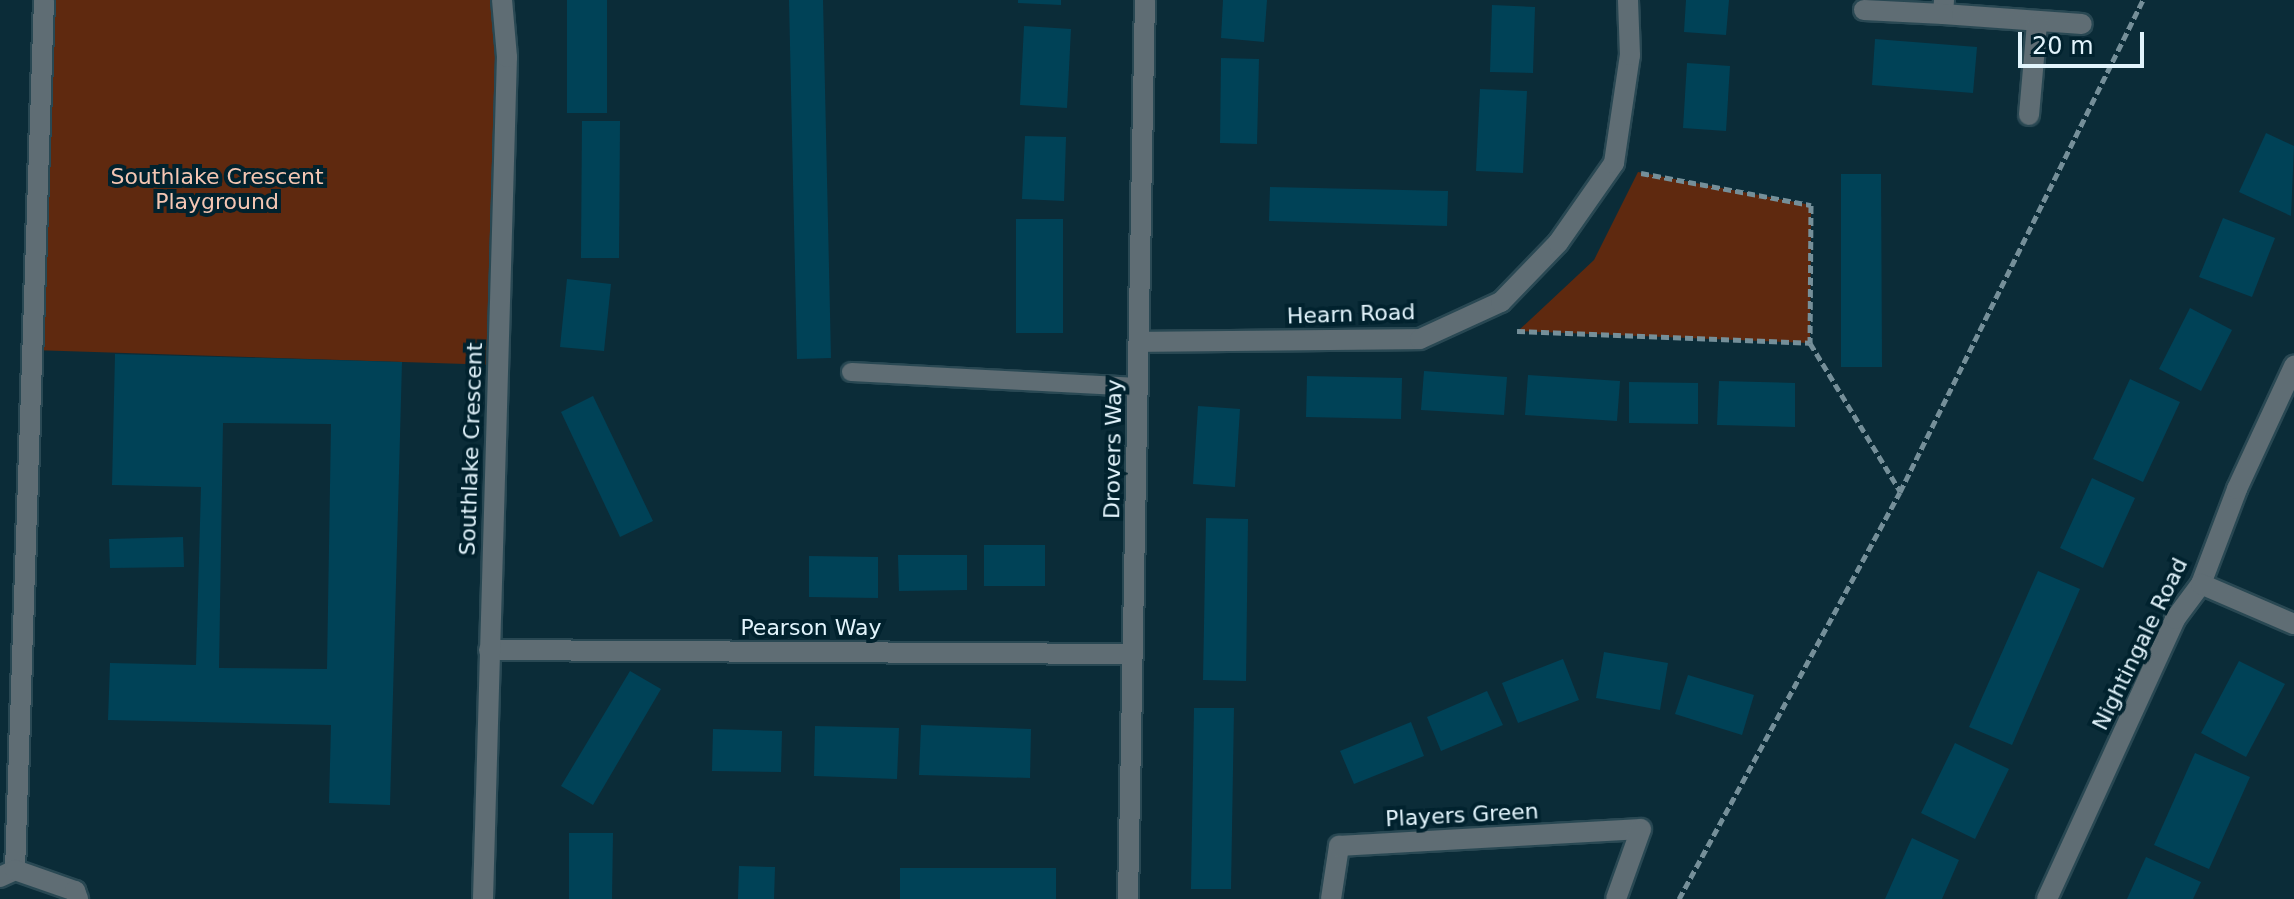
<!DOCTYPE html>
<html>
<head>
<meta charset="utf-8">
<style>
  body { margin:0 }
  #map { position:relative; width:2294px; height:899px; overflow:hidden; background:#0b2c38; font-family:"DejaVu Sans",sans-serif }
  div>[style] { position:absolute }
  .green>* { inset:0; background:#5f290f }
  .building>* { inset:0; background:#004257 }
  .path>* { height:5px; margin-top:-2.5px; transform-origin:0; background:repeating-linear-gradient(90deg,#758f99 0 8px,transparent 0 12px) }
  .roads { filter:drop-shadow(2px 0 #294853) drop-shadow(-2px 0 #294853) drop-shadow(0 2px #294853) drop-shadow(0 -2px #294853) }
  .service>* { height:18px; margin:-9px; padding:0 9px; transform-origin:9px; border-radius:9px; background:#5f6d74 }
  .minor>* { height:20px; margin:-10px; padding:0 10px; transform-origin:10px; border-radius:10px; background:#5f6d74 }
  .tertiary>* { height:20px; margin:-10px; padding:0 10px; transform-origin:10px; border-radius:10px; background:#5f6d74 }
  span { translate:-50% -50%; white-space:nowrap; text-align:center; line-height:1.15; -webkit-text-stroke:8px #01222e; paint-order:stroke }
  .park-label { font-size:22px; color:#f4c6b3 }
  .street-label { font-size:22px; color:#e2f4fc }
  .scale { position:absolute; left:2018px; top:32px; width:126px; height:36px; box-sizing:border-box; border:4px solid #e2f4fc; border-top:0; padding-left:10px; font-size:24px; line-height:28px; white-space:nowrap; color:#e2f4fc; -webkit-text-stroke:6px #01222e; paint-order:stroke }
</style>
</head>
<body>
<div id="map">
  <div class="green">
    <i style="clip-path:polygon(44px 0,502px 0,497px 365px,32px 350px)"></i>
    <i style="clip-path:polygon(1638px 172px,1811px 205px,1810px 343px,1518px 331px,1594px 260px)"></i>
  </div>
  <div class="building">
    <i style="clip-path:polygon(567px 0,607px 0,607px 113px,567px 113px)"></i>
    <i style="clip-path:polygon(789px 0,823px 0,831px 358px,797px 359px)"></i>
    <i style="clip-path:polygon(1018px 0,1061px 0,1061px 5px,1018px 3px)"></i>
    <i style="clip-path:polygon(1267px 0,1264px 42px,1221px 38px,1223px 0)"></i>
    <i style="clip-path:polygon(1686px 0,1729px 0,1726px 35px,1684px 32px)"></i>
    <i style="clip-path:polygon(1492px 5px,1535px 7px,1533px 73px,1490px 72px)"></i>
    <i style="clip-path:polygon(1024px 26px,1071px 29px,1067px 108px,1020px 105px)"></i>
    <i style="clip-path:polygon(1875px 39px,1977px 47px,1973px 93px,1872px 85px)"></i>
    <i style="clip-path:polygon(1221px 58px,1259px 59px,1257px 144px,1220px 143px)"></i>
    <i style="clip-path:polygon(1687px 63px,1730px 66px,1726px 131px,1683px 128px)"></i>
    <i style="clip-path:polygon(1480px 89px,1527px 91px,1523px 173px,1476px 171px)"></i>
    <i style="clip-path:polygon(582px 121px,620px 121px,619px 258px,581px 258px)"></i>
    <i style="clip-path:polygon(2266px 133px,2294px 146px,2291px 216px,2239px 192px)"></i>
    <i style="clip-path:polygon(1025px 136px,1066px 137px,1064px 201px,1022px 199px)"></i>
    <i style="clip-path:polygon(1841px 174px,1881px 174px,1882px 367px,1841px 367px)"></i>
    <i style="clip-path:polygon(1270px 187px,1448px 191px,1447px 226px,1269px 221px)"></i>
    <i style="clip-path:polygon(2223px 218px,2275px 238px,2252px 297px,2199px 277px)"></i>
    <i style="clip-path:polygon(1016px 219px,1063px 219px,1063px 333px,1016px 333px)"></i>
    <i style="clip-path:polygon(567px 279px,611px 284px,604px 351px,560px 347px)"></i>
    <i style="clip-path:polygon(2190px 308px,2232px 330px,2201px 391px,2159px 369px)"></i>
    <i style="clip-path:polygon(evenodd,115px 354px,402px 362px,390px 805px,329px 803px,331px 725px,108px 720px,110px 663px,196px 665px,201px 487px,112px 485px,115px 354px,223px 423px,331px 424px,327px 669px,219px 668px,223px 423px)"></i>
    <i style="clip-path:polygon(1424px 371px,1507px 377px,1504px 415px,1421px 410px)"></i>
    <i style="clip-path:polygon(1528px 375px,1620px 381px,1617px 421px,1525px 415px)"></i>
    <i style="clip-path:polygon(1307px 376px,1402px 378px,1401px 419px,1306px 417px)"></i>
    <i style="clip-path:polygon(2130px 379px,2180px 402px,2143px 482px,2093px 459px)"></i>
    <i style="clip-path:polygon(1719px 381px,1795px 383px,1795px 427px,1717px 425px)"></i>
    <i style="clip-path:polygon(1629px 382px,1698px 383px,1698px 424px,1629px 423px)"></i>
    <i style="clip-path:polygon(593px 396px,653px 521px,620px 537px,561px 412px)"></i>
    <i style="clip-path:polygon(1198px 406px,1240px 409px,1235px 487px,1193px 484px)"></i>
    <i style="clip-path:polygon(2092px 478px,2135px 498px,2103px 568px,2060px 548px)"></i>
    <i style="clip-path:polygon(1206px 518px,1248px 519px,1246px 681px,1203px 680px)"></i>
    <i style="clip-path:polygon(183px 537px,184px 567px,110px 568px,109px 539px)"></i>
    <i style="clip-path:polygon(984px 545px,1045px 545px,1045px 586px,984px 586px)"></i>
    <i style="clip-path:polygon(898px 555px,967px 555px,967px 590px,899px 591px)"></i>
    <i style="clip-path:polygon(809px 556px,878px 557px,878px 598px,809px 597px)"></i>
    <i style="clip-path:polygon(2038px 571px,2080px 589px,2012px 745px,1969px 727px)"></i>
    <i style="clip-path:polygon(1604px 652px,1668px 663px,1660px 710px,1596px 698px)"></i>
    <i style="clip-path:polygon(1563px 659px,1579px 700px,1518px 723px,1502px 683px)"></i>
    <i style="clip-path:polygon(2239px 661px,2285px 684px,2246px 757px,2201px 733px)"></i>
    <i style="clip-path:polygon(630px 671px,661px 689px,593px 805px,561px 786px)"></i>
    <i style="clip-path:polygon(1688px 675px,1754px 695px,1742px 735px,1675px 714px)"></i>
    <i style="clip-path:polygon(1487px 691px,1503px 725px,1441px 751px,1427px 717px)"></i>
    <i style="clip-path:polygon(1194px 708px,1234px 708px,1231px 889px,1191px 889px)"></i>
    <i style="clip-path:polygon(1411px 722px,1424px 756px,1354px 784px,1340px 751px)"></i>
    <i style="clip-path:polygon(921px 725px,1031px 729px,1030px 778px,919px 775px)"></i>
    <i style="clip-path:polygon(815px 726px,899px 728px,897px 779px,814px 776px)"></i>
    <i style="clip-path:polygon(713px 729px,782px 731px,781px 772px,712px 771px)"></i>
    <i style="clip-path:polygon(1955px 743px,2009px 769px,1975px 839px,1921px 813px)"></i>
    <i style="clip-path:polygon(2195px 753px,2250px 777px,2209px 869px,2154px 845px)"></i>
    <i style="clip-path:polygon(569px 833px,613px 833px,612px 899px,569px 899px)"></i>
    <i style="clip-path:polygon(1912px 838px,1959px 860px,1942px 899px,1885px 899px)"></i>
    <i style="clip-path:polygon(2146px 857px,2201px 882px,2193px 899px,2127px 899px)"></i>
    <i style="clip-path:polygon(739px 866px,775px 867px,774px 899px,738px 899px)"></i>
    <i style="clip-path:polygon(900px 868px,1056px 868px,1056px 899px,900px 899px)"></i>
  </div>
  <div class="path">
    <i style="left:1641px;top:173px;width:173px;rotate:10.7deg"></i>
    <i style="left:1811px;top:205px;width:138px;rotate:90.4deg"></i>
    <i style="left:1517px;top:331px;width:293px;rotate:2.3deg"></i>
    <i style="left:1810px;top:343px;width:173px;rotate:58.7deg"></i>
    <i style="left:1679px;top:899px;width:463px;rotate:-61.5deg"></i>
    <i style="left:1900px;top:492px;width:549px;rotate:-63.72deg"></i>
  </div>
  <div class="roads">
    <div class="service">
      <i style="left:851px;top:372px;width:288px;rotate:3deg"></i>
    </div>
    <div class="minor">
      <i style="left:1944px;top:0;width:14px;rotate:94deg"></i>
      <i style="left:1943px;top:14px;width:139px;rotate:4.1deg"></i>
      <i style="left:1864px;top:10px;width:79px;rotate:2.9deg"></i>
      <i style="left:2029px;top:115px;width:92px;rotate:-85deg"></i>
      <i style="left:1139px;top:342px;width:281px;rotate:-0.6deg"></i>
      <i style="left:1420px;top:339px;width:89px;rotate:-24.6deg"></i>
      <i style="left:1501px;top:302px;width:82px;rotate:-46deg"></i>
      <i style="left:1558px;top:243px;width:98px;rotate:-55deg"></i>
      <i style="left:1614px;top:163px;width:109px;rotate:-81.6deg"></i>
      <i style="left:1630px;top:55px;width:55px;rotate:-92.1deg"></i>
      <i style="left:2201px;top:584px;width:102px;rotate:-69.2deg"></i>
      <i style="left:2237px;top:489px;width:136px;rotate:-65.1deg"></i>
      <i style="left:489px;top:650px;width:644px;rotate:0.36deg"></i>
      <i style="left:15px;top:870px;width:870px;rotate:-88.09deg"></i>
      <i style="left:0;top:877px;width:17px;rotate:-25deg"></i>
      <i style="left:15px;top:870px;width:64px;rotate:19.3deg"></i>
      <i style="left:75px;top:891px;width:9px;rotate:69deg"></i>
      <i style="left:483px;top:899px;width:842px;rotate:-88.37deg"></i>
      <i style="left:507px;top:57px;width:57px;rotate:-95deg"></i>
      <i style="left:1128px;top:899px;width:899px;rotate:-88.92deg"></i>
      <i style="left:1331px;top:899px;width:54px;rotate:-81.4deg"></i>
      <i style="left:1339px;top:846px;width:302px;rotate:-3.2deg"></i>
      <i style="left:1641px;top:829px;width:74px;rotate:109.7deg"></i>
    </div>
    <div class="tertiary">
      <i style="left:2047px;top:899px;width:308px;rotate:-65.4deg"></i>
      <i style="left:2175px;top:619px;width:44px;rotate:-53.4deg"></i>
      <i style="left:2201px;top:584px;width:101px;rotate:23.3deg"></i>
    </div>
  </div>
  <div class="park-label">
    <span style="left:217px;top:189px">Southlake Crescent<br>Playground</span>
  </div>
  <div class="street-label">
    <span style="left:1351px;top:314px;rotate:-2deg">Hearn Road</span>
    <span style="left:471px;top:449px;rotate:-88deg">Southlake Crescent</span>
    <span style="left:1113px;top:449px;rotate:-89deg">Drovers Way</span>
    <span style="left:811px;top:628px">Pearson Way</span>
    <span style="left:2140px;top:644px;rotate:-64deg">Nightingale Road</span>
    <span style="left:1462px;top:815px;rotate:-3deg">Players Green</span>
  </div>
  <div class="scale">20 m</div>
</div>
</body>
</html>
